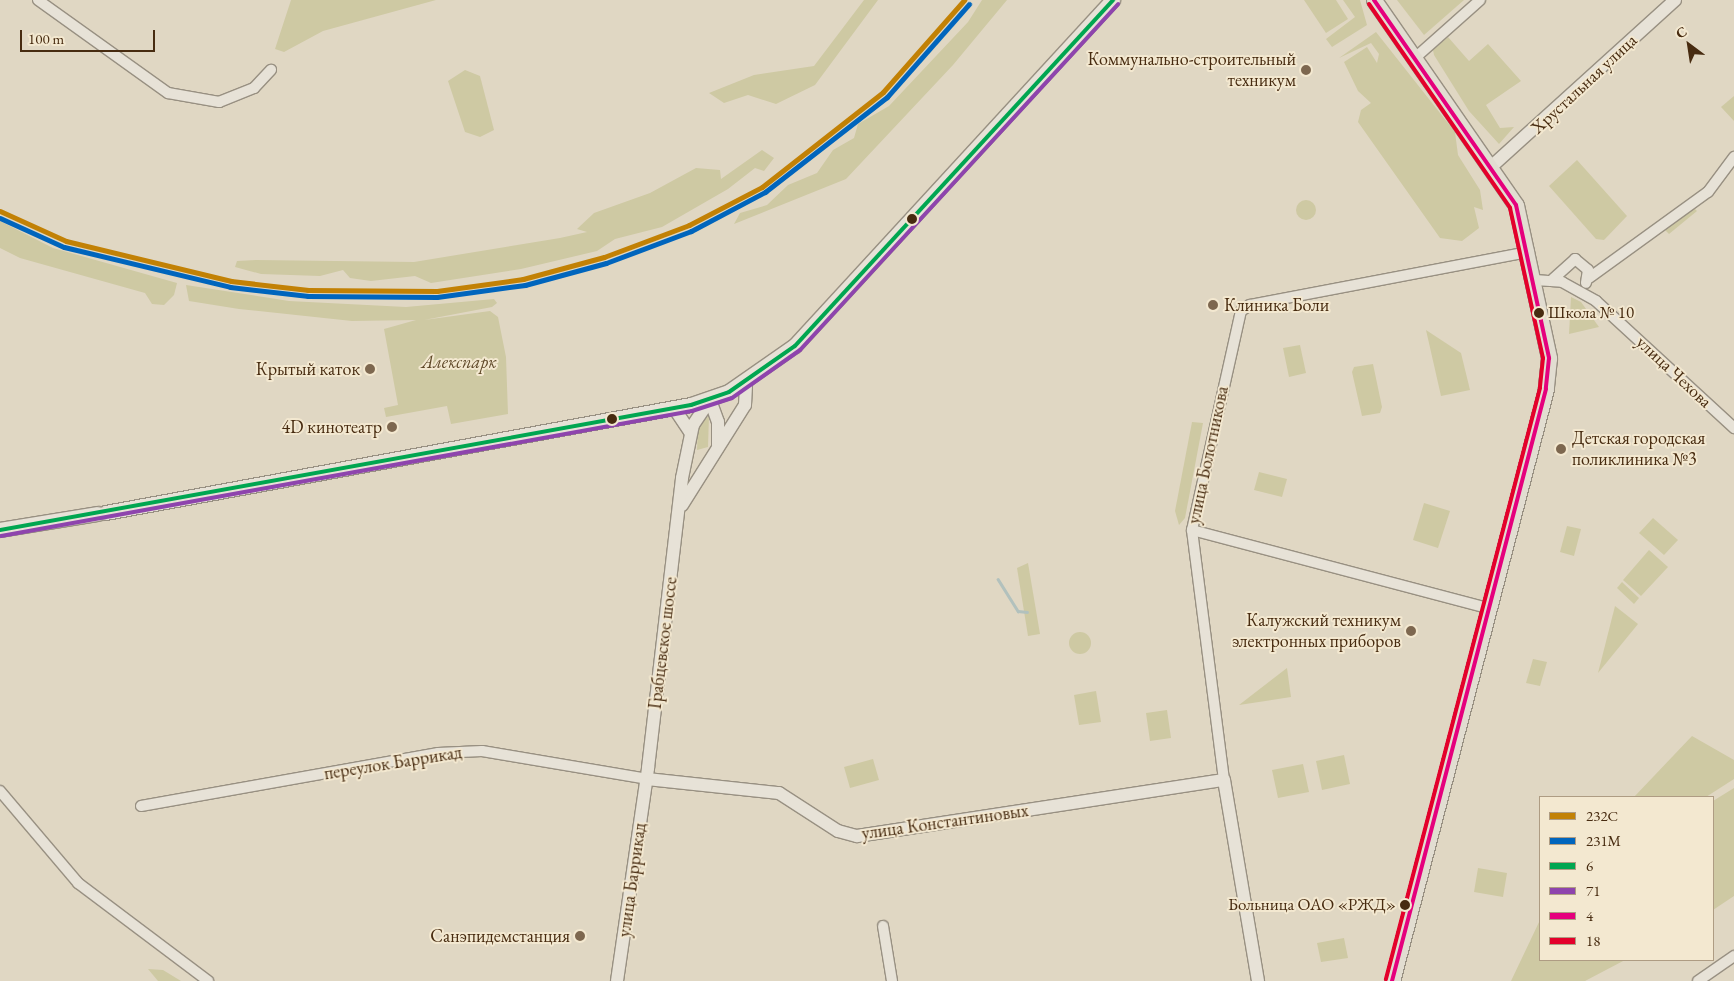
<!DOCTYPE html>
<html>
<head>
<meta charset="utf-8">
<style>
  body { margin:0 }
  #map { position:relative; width:1734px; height:981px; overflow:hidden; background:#e0d7c3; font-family:"EB Garamond",serif }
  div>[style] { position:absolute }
  .green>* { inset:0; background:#cec9a3 }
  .round { border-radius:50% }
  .stream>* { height:2.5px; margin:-1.25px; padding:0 1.25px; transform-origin:1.25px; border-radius:1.25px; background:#b2c1bd }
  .roads { filter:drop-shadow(1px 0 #989082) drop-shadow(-1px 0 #989082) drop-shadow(0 1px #989082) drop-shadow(0 -1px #989082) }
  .minor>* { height:10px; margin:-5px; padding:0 5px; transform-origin:5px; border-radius:5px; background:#e7e2d7 }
  .tertiary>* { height:12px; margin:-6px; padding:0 6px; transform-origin:6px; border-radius:6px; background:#e7e2d7 }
  .secondary>* { height:14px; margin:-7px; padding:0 7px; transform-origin:7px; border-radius:7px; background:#e7e2d7 }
  .primary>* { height:15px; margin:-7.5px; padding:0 7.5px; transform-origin:7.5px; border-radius:7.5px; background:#e2ddd1 }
  .bus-1>* { height:4px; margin:-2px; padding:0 2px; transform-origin:2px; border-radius:2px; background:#00a651 }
  .bus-2>* { height:4px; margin:-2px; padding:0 2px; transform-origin:2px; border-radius:2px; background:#8e44ad }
  .bus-3>* { height:4px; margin:-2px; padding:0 2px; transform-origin:2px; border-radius:2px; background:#e5007d }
  .bus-4>* { height:4px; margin:-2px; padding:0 2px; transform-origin:2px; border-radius:2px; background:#e4002b }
  .rail-1>* { height:5px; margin:-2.5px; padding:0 2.5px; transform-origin:2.5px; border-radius:2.5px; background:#c28105 }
  .rail-2>* { height:5px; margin:-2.5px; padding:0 2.5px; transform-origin:2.5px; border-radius:2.5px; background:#0065bd }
  .dots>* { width:14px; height:14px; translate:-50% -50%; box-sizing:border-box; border:2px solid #f3e8d0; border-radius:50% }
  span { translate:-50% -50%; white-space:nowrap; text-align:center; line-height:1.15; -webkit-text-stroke:4px #f3e8d0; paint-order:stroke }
  .bus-label { font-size:17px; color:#472b10 }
  .left { translate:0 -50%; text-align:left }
  .right { translate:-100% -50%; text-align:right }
  .poi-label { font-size:18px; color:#472b10 }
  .street-label { font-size:18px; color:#472b10 }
  .park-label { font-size:18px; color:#5f4828; font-style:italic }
  .legend { position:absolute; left:1539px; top:796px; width:175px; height:165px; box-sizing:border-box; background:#f3e8d0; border:1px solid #ae9c83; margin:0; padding:6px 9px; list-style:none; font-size:15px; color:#472b10 }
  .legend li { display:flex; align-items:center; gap:10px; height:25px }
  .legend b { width:25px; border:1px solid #ae9c83 }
  .north { position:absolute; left:1664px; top:20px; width:50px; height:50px; -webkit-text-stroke:4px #f3e8d0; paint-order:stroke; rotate:329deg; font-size:14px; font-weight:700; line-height:20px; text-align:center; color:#472b10 }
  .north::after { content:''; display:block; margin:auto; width:18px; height:22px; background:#472b10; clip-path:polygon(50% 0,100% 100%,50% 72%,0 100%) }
  .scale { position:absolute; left:20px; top:30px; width:135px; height:22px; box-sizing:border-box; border:2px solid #472b10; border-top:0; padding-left:6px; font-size:15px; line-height:18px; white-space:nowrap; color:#472b10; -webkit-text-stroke:4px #f3e8d0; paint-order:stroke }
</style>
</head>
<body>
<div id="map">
  <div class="green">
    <i style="clip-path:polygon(291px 0,436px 0,323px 31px,284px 52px,275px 49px)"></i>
    <i style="clip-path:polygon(864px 0,878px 0,815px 85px,776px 104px,748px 95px,724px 103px,709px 93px,754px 75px,814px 66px)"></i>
    <i style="clip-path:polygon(982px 0,1007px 0,953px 65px,846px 179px,734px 224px,740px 213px,767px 205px,788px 185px,817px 173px,833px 150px,854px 138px,858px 124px,889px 106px,968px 22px)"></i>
    <i style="clip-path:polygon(1304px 0,1336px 0,1348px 19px,1326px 33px)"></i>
    <i style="clip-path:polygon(1343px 0,1360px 0,1367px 25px,1332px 47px,1326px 39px,1355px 17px)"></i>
    <i style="clip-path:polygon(1397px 0,1464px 0,1424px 35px)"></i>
    <i style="clip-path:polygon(1376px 32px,1455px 132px,1458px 155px,1480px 190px,1483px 210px,1474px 207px,1479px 228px,1462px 241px,1440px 238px,1358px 122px,1361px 110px,1371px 103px,1358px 91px,1344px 62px,1367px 47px,1377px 63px,1379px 54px,1371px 43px,1339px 58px)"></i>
    <i style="clip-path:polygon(1448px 37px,1469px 61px,1488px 44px,1521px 81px,1486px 105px,1500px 128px,1514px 127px,1499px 144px,1469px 111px,1434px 55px,1433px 50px)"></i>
    <i style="clip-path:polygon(465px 70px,480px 76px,494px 130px,480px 137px,465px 132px,448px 81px)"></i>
    <i style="clip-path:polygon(1734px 96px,1734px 121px,1721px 107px)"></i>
    <i style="clip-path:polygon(762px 150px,774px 158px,764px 171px,755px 168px,728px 189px,662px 227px,615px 239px,597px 251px,521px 269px,431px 283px,415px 276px,371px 281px,350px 278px,343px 270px,320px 276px,261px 274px,235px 267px,237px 261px,256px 260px,414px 262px,560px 238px,587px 232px,577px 229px,594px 213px,650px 193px,696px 168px,720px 170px,721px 179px)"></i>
    <i style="clip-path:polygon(1577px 160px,1627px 216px,1604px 240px,1596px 239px,1549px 186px)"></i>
    <i class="round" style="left:1296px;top:200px;width:20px;height:20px"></i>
    <i style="clip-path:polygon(1693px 207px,1697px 211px,1669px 234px,1665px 230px)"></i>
    <i style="clip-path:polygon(0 221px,53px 248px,177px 283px,174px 295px,164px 305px,152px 304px,145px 293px,20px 258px,0 248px)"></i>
    <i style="clip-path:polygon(186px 285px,289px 301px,406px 307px,494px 299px,497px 303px,492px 307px,424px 320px,490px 311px,498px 317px,506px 357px,508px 414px,451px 424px,447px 406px,386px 417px,384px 408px,398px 405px,384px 329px,416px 320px,352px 321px,239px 309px,189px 301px)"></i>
    <i style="clip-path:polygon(1571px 297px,1581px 302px,1599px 327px,1569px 334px)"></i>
    <i style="clip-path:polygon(1426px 330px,1461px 353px,1470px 390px,1441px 396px)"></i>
    <i style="clip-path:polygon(1300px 345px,1306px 373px,1289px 377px,1283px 348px)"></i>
    <i style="clip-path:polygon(1373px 364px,1382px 407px,1380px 413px,1362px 416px,1352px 372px,1354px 367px)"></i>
    <i style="clip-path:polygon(709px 416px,708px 447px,697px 450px,698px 425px)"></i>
    <i style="clip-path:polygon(1192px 422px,1203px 423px,1185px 518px,1179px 525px,1175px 511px)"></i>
    <i style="clip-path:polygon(1259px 472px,1287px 479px,1282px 497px,1254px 490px)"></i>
    <i style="clip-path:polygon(1424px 503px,1450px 511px,1438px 548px,1413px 540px)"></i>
    <i style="clip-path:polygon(1653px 518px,1678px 540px,1664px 555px,1639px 533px)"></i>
    <i style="clip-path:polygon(1567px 526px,1581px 529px,1574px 556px,1560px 552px)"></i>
    <i style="clip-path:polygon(1649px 550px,1668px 567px,1641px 596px,1623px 580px)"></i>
    <i style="clip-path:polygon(1028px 563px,1040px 634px,1028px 636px,1017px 568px)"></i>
    <i style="clip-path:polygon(1622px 582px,1639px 598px,1634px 604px,1617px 588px)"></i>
    <i style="clip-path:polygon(1615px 606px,1638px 624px,1598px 673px)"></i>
    <i class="round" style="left:1069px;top:632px;width:22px;height:22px"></i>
    <i style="clip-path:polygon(1533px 659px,1547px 662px,1540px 686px,1526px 683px)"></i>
    <i style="clip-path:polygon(1287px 668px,1291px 697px,1239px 705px)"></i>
    <i style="clip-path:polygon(1096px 691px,1101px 722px,1079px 725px,1074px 695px)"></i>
    <i style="clip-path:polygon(1167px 710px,1171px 738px,1150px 741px,1146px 713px)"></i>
    <i style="clip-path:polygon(1692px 736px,1734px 760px,1734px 779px,1706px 797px,1634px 797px)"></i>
    <i style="clip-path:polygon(1344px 755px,1350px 784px,1322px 790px,1316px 761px)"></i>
    <i style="clip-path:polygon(873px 759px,879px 780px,850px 788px,844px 767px)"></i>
    <i style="clip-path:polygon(1303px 764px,1309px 792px,1278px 798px,1272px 770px)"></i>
    <i style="clip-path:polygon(1734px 788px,1734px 896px,1713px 910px,1713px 801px)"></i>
    <i style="clip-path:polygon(1478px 868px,1507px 873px,1503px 897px,1474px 892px)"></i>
    <i style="clip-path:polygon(1540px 920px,1540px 960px,1625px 960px,1585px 981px,1511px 981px)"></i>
    <i style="clip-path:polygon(1344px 938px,1348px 958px,1321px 962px,1317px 943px)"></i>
    <i style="clip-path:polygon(148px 969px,163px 970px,181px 981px,158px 981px)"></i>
  </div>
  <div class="stream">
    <i style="left:998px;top:579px;width:38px;rotate:58deg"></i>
    <i style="left:1018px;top:611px;width:9px;rotate:6deg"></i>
  </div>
  <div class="roads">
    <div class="minor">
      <i style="left:38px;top:0;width:160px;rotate:35.6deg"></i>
      <i style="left:168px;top:93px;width:52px;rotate:10deg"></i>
      <i style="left:219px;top:102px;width:38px;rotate:-22deg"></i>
      <i style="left:254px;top:88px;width:25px;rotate:-47deg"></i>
      <i style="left:1415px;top:58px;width:87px;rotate:-41.7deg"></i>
      <i style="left:1589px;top:278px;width:147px;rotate:-35.9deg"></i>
      <i style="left:1708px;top:192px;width:44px;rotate:-53.4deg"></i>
      <i style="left:1553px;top:279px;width:30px;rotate:-42deg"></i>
      <i style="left:1575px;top:259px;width:17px;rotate:40deg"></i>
      <i style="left:1588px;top:270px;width:13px;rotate:99deg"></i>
      <i style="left:1535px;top:280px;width:27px;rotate:4deg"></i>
      <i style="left:1562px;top:282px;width:39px;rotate:29deg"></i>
      <i style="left:1596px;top:301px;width:188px;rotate:42.6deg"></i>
      <i style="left:1192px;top:530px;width:306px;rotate:14.8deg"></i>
      <i style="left:1224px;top:780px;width:252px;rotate:-97.3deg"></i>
      <i style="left:1192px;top:530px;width:224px;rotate:-77.4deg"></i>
      <i style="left:1241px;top:311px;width:11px;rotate:-34deg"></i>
      <i style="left:1250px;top:305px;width:284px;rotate:-10.8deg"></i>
      <i style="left:0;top:791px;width:121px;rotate:49.7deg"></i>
      <i style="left:78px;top:883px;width:163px;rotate:37deg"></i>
      <i style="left:141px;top:806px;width:302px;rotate:-10.1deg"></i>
      <i style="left:438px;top:753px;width:44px;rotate:-2.6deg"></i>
      <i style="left:482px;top:751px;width:167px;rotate:9.6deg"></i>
      <i style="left:883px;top:926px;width:56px;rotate:80.7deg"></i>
      <i style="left:1698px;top:981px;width:44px;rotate:-34.8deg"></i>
    </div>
    <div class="tertiary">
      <i style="left:1492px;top:166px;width:247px;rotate:-42.2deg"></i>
      <i style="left:710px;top:400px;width:23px;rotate:70deg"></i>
      <i style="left:718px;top:422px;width:23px;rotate:90deg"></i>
      <i style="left:674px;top:408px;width:29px;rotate:56deg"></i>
      <i style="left:682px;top:505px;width:118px;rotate:-57.8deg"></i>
      <i style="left:745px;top:405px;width:22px;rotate:-87deg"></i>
      <i style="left:647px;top:779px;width:133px;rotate:6.1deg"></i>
      <i style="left:779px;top:793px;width:70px;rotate:32.8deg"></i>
      <i style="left:838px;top:831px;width:20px;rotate:15deg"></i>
      <i style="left:857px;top:836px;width:371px;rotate:-8.7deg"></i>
      <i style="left:1224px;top:780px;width:204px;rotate:80.4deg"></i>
      <i style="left:617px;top:981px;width:215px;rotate:-81.7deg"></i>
      <i style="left:648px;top:768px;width:292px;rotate:-83.3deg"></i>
      <i style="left:682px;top:478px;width:54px;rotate:-78.3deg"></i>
      <i style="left:693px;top:425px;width:30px;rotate:-56deg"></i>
    </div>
    <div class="secondary">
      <i style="left:106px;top:513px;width:595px;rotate:-10.46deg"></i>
      <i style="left:691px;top:405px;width:40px;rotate:-18.9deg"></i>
      <i style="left:729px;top:392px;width:80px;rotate:-34.9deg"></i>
      <i style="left:795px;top:346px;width:470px;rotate:-47.4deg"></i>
      <i style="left:0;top:530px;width:99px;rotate:-9.3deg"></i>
    </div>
    <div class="primary">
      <i style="left:1374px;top:0;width:249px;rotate:55.3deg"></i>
      <i style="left:1516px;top:205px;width:157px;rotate:77.8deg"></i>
      <i style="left:1549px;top:358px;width:31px;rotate:96deg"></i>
      <i style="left:1546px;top:389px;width:612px;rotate:104.58deg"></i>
    </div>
  </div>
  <div class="bus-1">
    <i style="left:0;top:530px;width:702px;rotate:-10.25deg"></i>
    <i style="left:691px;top:405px;width:40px;rotate:-18.9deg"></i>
    <i style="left:729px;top:392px;width:80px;rotate:-34.9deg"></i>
    <i style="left:795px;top:346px;width:470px;rotate:-47.4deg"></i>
  </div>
  <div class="bus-2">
    <i style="left:1px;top:536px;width:702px;rotate:-10.25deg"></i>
    <i style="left:692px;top:411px;width:42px;rotate:-18deg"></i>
    <i style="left:732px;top:398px;width:83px;rotate:-35.2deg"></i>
    <i style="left:800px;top:350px;width:470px;rotate:-47.4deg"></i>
  </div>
  <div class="bus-3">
    <i style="left:1374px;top:0;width:249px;rotate:55.3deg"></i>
    <i style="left:1516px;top:205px;width:157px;rotate:77.8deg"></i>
    <i style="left:1549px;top:358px;width:31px;rotate:96deg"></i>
    <i style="left:1546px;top:389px;width:612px;rotate:104.58deg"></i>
  </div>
  <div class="bus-4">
    <i style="left:1369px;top:4px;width:248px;rotate:55.3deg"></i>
    <i style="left:1510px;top:208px;width:154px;rotate:77.6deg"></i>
    <i style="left:1543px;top:358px;width:30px;rotate:96deg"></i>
    <i style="left:1540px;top:388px;width:611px;rotate:104.61deg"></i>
  </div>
  <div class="rail-1">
    <i style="left:0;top:211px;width:72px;rotate:24.4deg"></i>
    <i style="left:66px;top:241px;width:170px;rotate:13.6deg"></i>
    <i style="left:231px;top:281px;width:78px;rotate:6.7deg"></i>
    <i style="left:308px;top:290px;width:129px;rotate:0.4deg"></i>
    <i style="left:437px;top:291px;width:87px;rotate:-7.9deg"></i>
    <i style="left:523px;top:279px;width:84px;rotate:-15.2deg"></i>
    <i style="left:604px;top:257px;width:91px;rotate:-20.6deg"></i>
    <i style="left:689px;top:225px;width:82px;rotate:-27.5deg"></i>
    <i style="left:762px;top:187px;width:154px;rotate:-38.1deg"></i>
    <i style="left:883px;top:92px;width:123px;rotate:-48.6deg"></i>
  </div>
  <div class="rail-2">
    <i style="left:0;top:218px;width:70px;rotate:24.4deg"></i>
    <i style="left:64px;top:247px;width:171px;rotate:13.5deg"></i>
    <i style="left:230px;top:287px;width:79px;rotate:6.6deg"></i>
    <i style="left:308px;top:296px;width:129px;rotate:0.4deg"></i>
    <i style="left:437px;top:297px;width:89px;rotate:-7.8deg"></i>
    <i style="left:525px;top:285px;width:84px;rotate:-15.2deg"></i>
    <i style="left:606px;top:263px;width:91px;rotate:-20.6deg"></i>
    <i style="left:691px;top:231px;width:84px;rotate:-27.8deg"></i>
    <i style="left:765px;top:192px;width:155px;rotate:-37.9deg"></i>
    <i style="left:887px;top:97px;width:124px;rotate:-48.6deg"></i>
  </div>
  <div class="dots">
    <i style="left:1306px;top:70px;background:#7d674f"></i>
    <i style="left:912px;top:219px;background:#472b10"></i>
    <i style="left:1213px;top:305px;background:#7d674f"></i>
    <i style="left:1539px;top:313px;background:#472b10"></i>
    <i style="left:370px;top:369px;background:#7d674f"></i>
    <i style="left:612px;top:419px;background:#472b10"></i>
    <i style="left:392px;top:427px;background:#7d674f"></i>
    <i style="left:1561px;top:449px;background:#7d674f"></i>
    <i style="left:1411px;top:631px;background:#7d674f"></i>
    <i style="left:1405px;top:905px;background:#472b10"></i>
    <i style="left:580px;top:936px;background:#7d674f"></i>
  </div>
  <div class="bus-label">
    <span class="left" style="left:1548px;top:313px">Школа № 10</span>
    <span class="right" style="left:1396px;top:905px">Больница ОАО «РЖД»</span>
  </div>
  <div class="poi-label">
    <span class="right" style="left:1296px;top:70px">Коммунально-строительный<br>техникум</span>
    <span class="left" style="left:1224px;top:305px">Клиника Боли</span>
    <span class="right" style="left:360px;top:369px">Крытый каток</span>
    <span class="right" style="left:382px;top:427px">4D кинотеатр</span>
    <span class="left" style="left:1572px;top:449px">Детская городская<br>поликлиника №3</span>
    <span class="right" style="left:1401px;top:631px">Калужский техникум<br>электронных приборов</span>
    <span class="right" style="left:570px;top:936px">Санэпидемстанция</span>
  </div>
  <div class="street-label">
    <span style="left:1584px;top:84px;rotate:-43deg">Хрустальная улица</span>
    <span style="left:1674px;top:372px;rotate:43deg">улица Чехова</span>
    <span style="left:1208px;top:455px;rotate:-78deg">улица Болотникова</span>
    <span style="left:663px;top:643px;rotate:-83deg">Грабцевское шоссе</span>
    <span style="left:393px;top:763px;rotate:-9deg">переулок Баррикад</span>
    <span style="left:945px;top:822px;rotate:-8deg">улица Константиновых</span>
    <span style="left:632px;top:880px;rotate:-82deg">улица Баррикад</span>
  </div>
  <div class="park-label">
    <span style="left:459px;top:362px">Алекспарк</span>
  </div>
  <ul class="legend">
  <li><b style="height:6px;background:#c28105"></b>232C</li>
  <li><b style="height:6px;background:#0065bd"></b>231М</li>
  <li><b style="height:6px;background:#00a651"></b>6</li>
  <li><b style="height:6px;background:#8e44ad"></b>71</li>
  <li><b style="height:6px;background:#e5007d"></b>4</li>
  <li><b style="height:6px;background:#e4002b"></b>18</li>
  </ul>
  <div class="north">С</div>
  <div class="scale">100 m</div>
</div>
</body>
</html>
